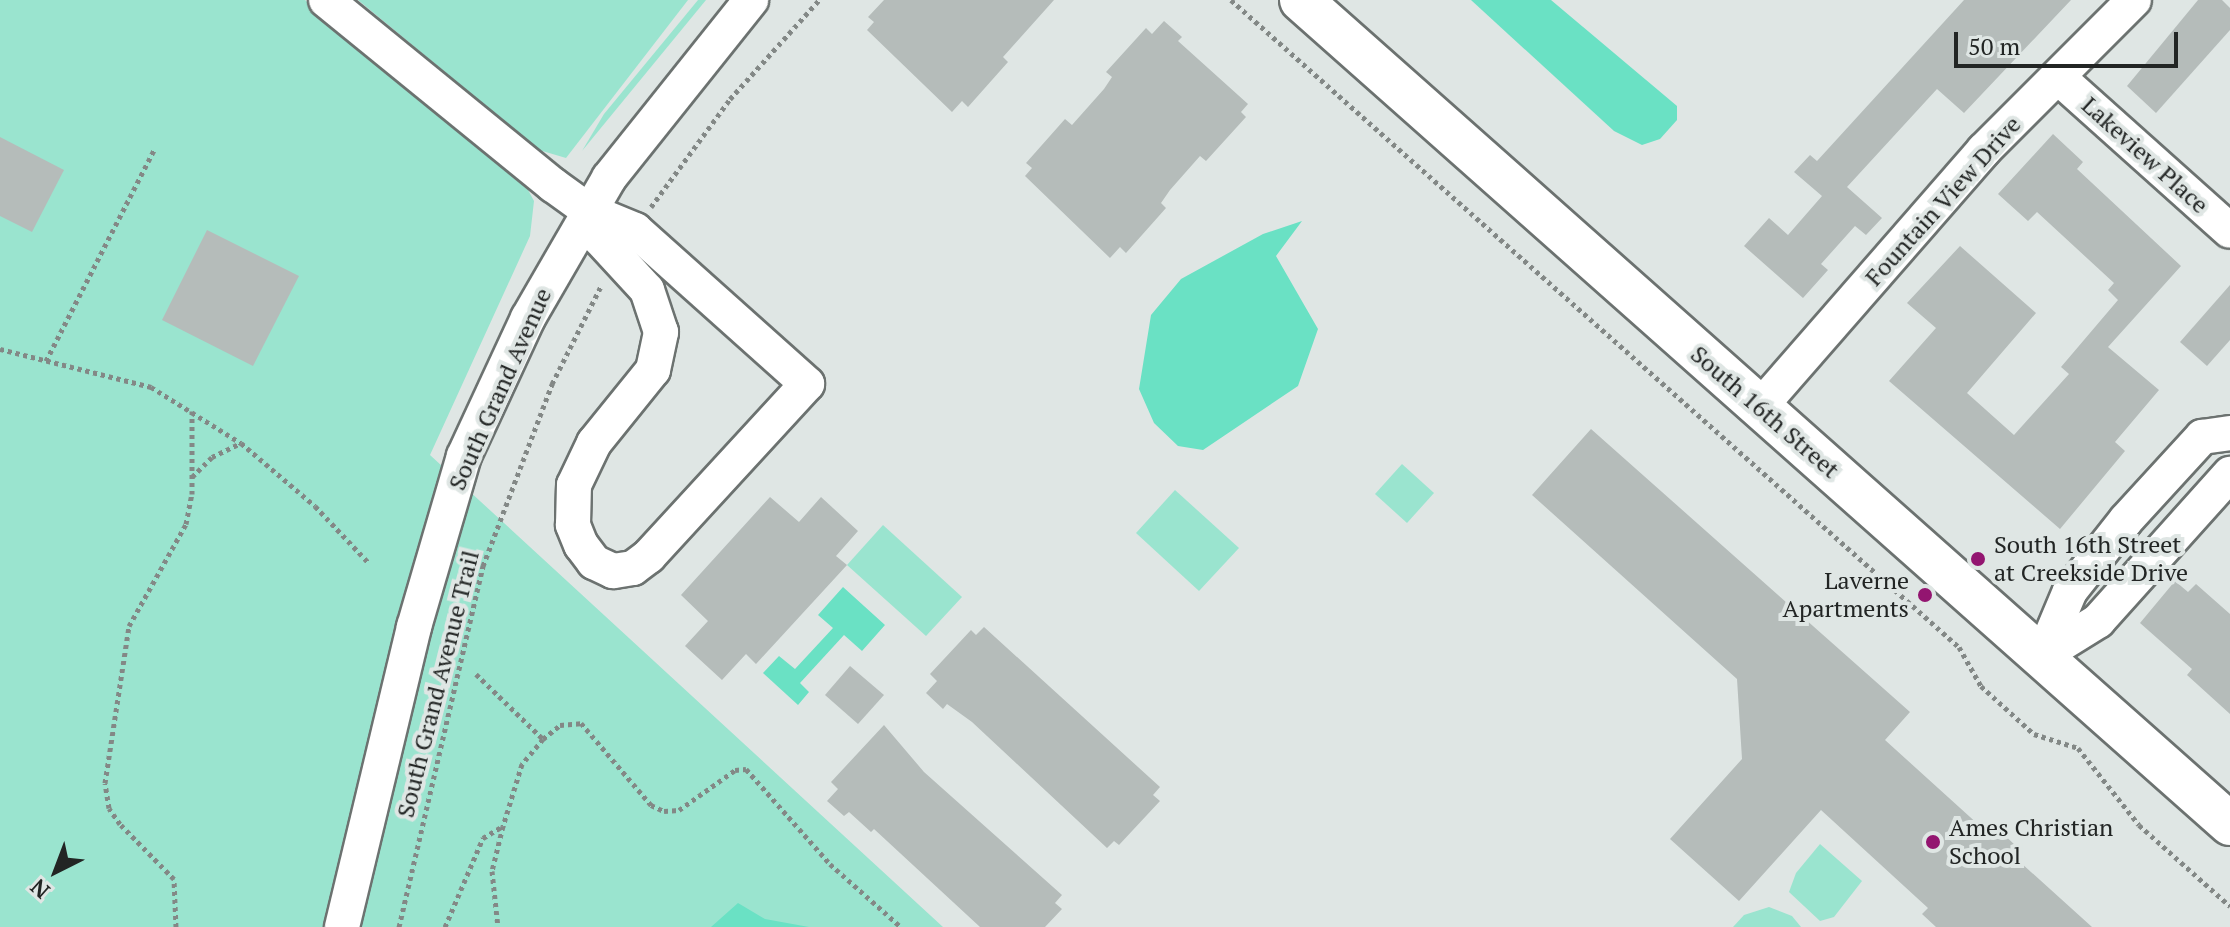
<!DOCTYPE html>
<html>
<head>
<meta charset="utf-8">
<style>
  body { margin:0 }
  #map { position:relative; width:2230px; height:927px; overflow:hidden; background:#dfe6e4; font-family:"PT Serif",serif }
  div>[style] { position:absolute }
  .green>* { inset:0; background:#9ae4cf }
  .water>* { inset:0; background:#6ae1c4 }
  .building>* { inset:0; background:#b5bcba }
  .path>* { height:5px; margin-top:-2.5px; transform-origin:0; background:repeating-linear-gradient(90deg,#838886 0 4px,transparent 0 8px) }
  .roads { filter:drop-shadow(2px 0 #6c7270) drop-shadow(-2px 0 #6c7270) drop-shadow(0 2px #6c7270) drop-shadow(0 -2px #6c7270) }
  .minor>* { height:34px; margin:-17px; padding:0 17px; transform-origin:17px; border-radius:17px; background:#fff }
  .major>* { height:42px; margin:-21px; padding:0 21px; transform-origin:21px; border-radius:21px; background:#fff }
  .dots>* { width:22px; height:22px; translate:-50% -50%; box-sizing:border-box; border:4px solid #dfe6e4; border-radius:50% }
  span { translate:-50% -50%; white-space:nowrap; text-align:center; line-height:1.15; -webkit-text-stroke:8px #dfe6e4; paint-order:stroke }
  .street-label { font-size:24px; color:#222524 }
  .poi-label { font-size:24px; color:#222524 }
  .left { translate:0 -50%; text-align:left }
  .right { translate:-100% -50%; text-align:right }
  .north { position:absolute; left:16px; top:831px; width:80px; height:80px; -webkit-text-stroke:6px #dfe6e4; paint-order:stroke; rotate:222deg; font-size:22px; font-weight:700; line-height:32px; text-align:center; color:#222524 }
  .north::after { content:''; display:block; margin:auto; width:28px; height:36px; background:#222524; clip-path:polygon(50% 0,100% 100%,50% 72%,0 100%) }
  .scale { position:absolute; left:1954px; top:32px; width:224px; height:36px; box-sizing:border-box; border:4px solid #222524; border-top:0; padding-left:10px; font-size:24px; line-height:28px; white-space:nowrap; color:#222524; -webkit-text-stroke:6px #dfe6e4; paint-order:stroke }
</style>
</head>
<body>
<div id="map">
  <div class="green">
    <i style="clip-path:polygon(0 0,305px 0,527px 188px,534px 201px,530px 236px,430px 455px,943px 927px,0 927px)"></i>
    <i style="clip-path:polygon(358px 0,688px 0,566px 158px,539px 150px)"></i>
    <i style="clip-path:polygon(698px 0,706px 0,582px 151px,604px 114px)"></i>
    <i style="clip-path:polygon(1402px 464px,1434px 493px,1407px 523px,1375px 494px)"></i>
    <i style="clip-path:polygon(1175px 490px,1239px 548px,1199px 591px,1136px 533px)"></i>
    <i style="clip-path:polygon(883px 525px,962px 597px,926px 636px,847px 565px)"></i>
    <i style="clip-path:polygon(1820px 844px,1862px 881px,1834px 917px,1820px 921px,1789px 892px,1796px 873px)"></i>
    <i style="clip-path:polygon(1769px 907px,1792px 916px,1801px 927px,1733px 927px,1744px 915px)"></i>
  </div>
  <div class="water">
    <i style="clip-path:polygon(1471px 0,1551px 0,1677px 106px,1677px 120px,1660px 139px,1642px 145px,1614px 131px)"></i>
    <i style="clip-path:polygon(1302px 221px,1276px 256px,1318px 329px,1298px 386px,1203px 450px,1178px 446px,1154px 423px,1139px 389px,1151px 315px,1181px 279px,1263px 234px)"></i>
    <i style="clip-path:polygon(843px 587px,885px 625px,862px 651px,844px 635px,800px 683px,809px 692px,798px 705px,763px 673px,779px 656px,795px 669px,833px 628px,818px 615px)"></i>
    <i style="clip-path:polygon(738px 903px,765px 919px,809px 927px,711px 927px)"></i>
  </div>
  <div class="building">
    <i style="clip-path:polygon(884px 0,1054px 0,1003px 57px,1008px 62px,968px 107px,962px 101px,952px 112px,867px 30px,874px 22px,868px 17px)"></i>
    <i style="clip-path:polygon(1964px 0,2071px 0,1964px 113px,1937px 89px,1847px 187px,1882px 218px,1866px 235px,1855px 226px,1821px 264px,1828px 270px,1803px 298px,1744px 246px,1769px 218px,1788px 235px,1822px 196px,1794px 172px,1810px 155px,1817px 161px)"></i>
    <i style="clip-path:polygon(2198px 0,2222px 0,2230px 8px,2230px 30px,2156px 113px,2127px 86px)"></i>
    <i style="clip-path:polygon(1164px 21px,1182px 37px,1178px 41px,1248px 104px,1241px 112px,1246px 117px,1206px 161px,1200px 156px,1170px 190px,1161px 203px,1166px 208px,1126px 253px,1120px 247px,1110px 258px,1025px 176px,1032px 168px,1026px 163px,1065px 119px,1072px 125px,1104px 89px,1112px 77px,1106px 72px,1146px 28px,1152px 34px)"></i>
    <i style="clip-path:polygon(2053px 134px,2083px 162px,2077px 169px,2181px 266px,2108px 347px,2159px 390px,2115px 442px,2125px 451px,2060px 529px,1889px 381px,1936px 328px,1907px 303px,1960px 246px,2036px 313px,1967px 393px,2014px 435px,2069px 374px,2061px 367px,2118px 300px,2108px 290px,2114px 283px,2037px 212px,2028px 221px,1998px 194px)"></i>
    <i style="clip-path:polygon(0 137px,64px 170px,32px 232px,0 216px)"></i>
    <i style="clip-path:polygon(207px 230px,299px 276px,253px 366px,162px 320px)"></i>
    <i style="clip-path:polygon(2230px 285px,2230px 340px,2207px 366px,2180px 342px)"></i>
    <i style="clip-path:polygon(1591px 429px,1910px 712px,1885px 740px,1991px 836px,1997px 828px,2016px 846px,2010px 853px,2092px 927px,1936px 927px,1922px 914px,1928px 908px,1821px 810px,1739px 901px,1670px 839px,1742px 759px,1737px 679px,1532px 495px)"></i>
    <i style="clip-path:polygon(770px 497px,799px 522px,821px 497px,858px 531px,836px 556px,847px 565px,756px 664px,746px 654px,722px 680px,685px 646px,708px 621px,681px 595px)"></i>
    <i style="clip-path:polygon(2175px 581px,2188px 592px,2196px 584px,2230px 614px,2230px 714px,2187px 675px,2192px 669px,2140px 623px)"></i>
    <i style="clip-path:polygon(984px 627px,1160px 787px,1153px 795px,1160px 801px,1119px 845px,1114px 841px,1107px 848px,972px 722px,947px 704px,943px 709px,926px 693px,937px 681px,930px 674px,971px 630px,976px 635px)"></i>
    <i style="clip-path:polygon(850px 666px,884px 695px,858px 724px,825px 695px)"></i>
    <i style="clip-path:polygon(884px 725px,924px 772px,1062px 895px,1055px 903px,1062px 909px,1045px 927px,980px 927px,874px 829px,871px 832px,849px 812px,844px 816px,827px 801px,838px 789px,831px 782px)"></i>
  </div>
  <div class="path">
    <i style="left:1231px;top:0;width:974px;rotate:41.63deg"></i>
    <i style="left:1959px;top:647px;width:45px;rotate:60.6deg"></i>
    <i style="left:1981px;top:686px;width:72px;rotate:42.2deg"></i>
    <i style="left:2034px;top:734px;width:46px;rotate:17.7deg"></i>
    <i style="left:2078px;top:748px;width:98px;rotate:51.6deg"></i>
    <i style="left:2139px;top:825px;width:122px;rotate:41.7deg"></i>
    <i style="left:651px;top:207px;width:134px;rotate:-53.8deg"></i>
    <i style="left:730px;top:99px;width:133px;rotate:-48deg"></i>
    <i style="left:0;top:349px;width:156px;rotate:14.1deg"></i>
    <i style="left:151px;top:387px;width:106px;rotate:31.9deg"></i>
    <i style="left:241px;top:443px;width:97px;rotate:40.4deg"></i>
    <i style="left:315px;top:506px;width:77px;rotate:46.6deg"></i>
    <i style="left:46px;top:361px;width:237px;rotate:-62.9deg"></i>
    <i style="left:192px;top:477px;width:28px;rotate:-45deg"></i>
    <i style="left:212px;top:457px;width:32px;rotate:-26deg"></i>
    <i style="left:476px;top:674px;width:93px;rotate:44.1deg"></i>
    <i style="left:543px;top:739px;width:33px;rotate:130deg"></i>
    <i style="left:522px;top:764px;width:65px;rotate:107deg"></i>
    <i style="left:503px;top:826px;width:46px;rotate:103.7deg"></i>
    <i style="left:492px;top:871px;width:56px;rotate:83.9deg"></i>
    <i style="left:543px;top:739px;width:22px;rotate:-39deg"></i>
    <i style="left:560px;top:725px;width:21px;rotate:-5deg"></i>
    <i style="left:581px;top:723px;width:108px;rotate:49.5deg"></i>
    <i style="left:651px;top:805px;width:14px;rotate:25deg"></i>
    <i style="left:664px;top:811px;width:15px;rotate:-4deg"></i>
    <i style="left:679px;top:810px;width:69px;rotate:-35.5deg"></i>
    <i style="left:735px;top:770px;width:11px;rotate:-5deg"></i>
    <i style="left:746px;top:769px;width:127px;rotate:48.5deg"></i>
    <i style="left:830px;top:864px;width:95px;rotate:41.6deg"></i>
    <i style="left:176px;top:927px;width:48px;rotate:-92.4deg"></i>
    <i style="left:174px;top:879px;width:77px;rotate:-134.5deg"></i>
    <i style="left:120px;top:824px;width:19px;rotate:-125deg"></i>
    <i style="left:109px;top:808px;width:25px;rotate:-99deg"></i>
    <i style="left:105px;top:783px;width:159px;rotate:-81.3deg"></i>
    <i style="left:129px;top:626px;width:117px;rotate:-60.8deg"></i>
    <i style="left:186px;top:524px;width:31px;rotate:-79deg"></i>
    <i style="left:192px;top:494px;width:83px;rotate:-90deg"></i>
    <i style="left:399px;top:927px;width:371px;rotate:-76.9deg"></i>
    <i style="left:483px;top:566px;width:195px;rotate:-69.2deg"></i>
    <i style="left:552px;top:384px;width:110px;rotate:-63.4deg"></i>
    <i style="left:445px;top:927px;width:97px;rotate:-66.9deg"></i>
    <i style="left:483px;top:838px;width:23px;rotate:-31deg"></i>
  </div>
  <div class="roads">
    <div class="minor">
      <i style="left:326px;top:0;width:293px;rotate:39.2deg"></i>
      <i style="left:553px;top:185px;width:44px;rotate:35.8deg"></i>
      <i style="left:589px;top:211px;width:50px;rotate:22.4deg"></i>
      <i style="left:635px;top:230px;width:231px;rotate:41.8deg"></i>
      <i style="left:807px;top:384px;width:234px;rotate:132.6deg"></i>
      <i style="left:649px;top:556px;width:20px;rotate:143deg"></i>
      <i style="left:633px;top:568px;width:20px;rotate:171deg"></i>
      <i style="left:613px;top:571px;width:21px;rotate:-155deg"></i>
      <i style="left:594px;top:562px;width:21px;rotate:-127deg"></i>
      <i style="left:581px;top:545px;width:22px;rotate:-112deg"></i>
      <i style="left:573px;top:525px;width:40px;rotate:-88.6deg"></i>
      <i style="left:574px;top:485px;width:47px;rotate:-64.5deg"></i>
      <i style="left:594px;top:443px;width:94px;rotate:-51.1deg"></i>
      <i style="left:653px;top:370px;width:39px;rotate:-78deg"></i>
      <i style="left:661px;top:332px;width:44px;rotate:-108.4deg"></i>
      <i style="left:647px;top:290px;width:71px;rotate:-132.7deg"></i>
      <i style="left:599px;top:238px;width:29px;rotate:-110deg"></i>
      <i style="left:2059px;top:78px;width:229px;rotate:41.8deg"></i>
      <i style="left:1759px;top:408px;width:342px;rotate:-48.9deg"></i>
      <i style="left:1984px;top:150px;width:212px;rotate:-45deg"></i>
      <i style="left:2043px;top:655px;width:69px;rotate:-67.1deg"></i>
      <i style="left:2070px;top:591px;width:90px;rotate:-51.7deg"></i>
      <i style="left:2126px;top:520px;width:113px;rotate:-47.5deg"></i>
      <i style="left:2202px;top:437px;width:28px;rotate:-8deg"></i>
      <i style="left:2043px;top:655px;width:65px;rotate:-31.7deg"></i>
      <i style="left:2098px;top:621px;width:198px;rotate:-48.1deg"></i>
      <i style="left:342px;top:927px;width:309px;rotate:-76.5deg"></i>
      <i style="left:414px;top:627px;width:178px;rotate:-73.7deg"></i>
      <i style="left:464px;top:456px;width:152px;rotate:-65.1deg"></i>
      <i style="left:528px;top:318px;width:162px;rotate:-59.9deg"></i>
      <i style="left:609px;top:178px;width:228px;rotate:-51.4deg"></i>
    </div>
    <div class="major">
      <i style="left:1301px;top:0;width:1242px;rotate:41.57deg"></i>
    </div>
  </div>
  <div class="dots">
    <i style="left:1978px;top:559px;background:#931570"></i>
    <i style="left:1925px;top:595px;background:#931570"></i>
    <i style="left:1933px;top:842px;background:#931570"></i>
  </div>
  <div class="street-label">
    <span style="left:2145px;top:155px;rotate:42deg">Lakeview Place</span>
    <span style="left:1943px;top:201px;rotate:-48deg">Fountain View Drive</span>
    <span style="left:500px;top:389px;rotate:-66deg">South Grand Avenue</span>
    <span style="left:1765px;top:412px;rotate:41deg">South 16th Street</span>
    <span style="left:438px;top:684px;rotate:-76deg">South Grand Avenue Trail</span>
  </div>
  <div class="poi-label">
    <span class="left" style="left:1994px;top:559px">South 16th Street<br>at Creekside Drive</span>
    <span class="right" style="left:1909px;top:595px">Laverne<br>Apartments</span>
    <span class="left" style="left:1949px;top:842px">Ames Christian<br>School</span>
  </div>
  <div class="north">N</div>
  <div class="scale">50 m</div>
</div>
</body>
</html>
